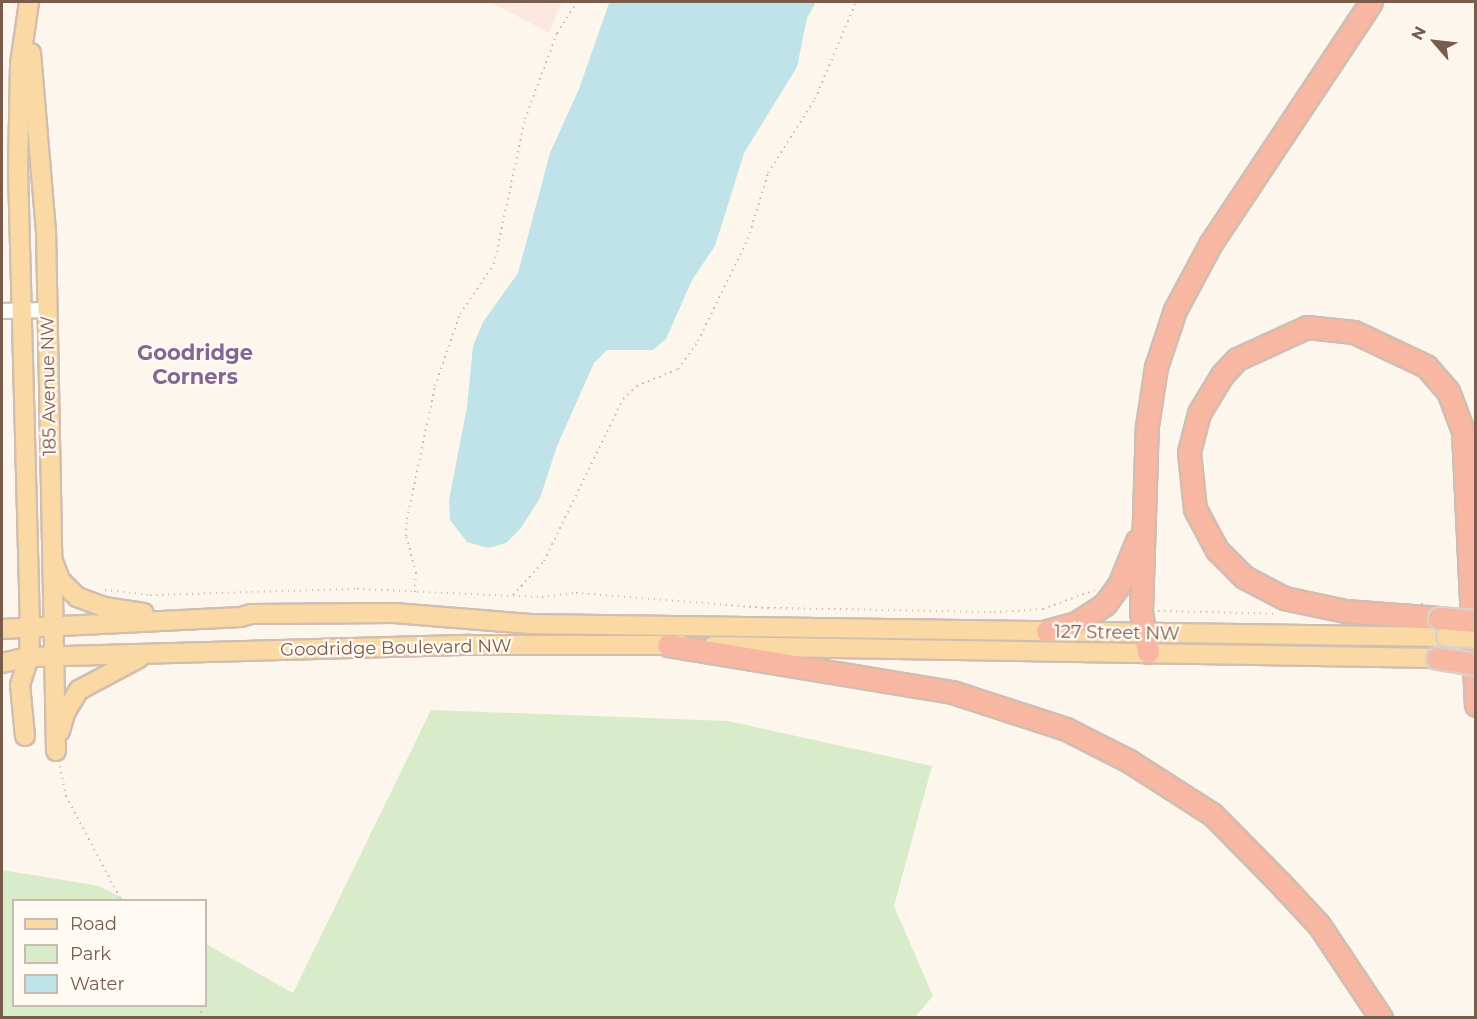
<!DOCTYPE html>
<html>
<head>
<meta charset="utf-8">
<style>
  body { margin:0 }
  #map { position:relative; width:1477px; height:1019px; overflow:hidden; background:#fdf6ec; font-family:Montserrat,sans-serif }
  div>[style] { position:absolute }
  .commercial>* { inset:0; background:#fde8e0 }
  .green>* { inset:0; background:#d8ecc9 }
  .water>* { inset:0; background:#bfe3e8 }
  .path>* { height:2px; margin-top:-1px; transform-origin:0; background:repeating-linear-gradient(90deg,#d9b8a5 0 1.5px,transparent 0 6px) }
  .roads { filter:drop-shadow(2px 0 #d1beb0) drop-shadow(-2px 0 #d1beb0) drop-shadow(0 2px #d1beb0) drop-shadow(0 -2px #d1beb0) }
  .minor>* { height:14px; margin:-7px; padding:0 7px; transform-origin:7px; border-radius:7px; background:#fff }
  .major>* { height:18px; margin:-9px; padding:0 9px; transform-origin:9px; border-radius:9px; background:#fbd9a5 }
  .highway>* { height:21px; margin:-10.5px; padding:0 10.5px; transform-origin:10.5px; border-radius:10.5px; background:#f7b7a3 }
  .path-bridge>* { height:2px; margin-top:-1px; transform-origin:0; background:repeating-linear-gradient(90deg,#d9b8a5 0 1.5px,transparent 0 6px) }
  .bridges { filter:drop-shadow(2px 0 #dad1cd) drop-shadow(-2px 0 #dad1cd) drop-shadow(0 2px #dad1cd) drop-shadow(0 -2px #dad1cd) }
  .major-bridge>* { height:18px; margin:-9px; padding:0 9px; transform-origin:9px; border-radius:9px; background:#fbd9a5 }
  .highway-bridge>* { height:21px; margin:-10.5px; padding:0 10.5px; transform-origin:10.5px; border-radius:10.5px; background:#f7b7a3 }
  span { translate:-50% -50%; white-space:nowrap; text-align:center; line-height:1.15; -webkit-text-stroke:4.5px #fffaf3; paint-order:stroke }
  .street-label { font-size:18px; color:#7a5c4d }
  .quarter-label { font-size:21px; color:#846695; font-weight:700 }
  .frame { position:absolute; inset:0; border:3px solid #7a5c4d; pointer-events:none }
  .legend { position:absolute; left:12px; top:899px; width:195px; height:108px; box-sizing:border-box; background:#fffaf3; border:2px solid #cabbb1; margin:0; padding:8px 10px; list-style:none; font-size:18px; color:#7a5c4d }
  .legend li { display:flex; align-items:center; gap:12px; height:30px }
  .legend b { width:30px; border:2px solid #cabbb1 }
  .north { position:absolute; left:1405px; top:12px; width:60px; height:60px; -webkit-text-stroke:4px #fffaf3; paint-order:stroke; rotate:298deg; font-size:16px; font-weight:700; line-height:24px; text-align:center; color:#7a5c4d }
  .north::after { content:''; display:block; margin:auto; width:21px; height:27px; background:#7a5c4d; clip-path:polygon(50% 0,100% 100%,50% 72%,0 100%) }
</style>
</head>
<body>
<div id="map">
  <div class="commercial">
    <i style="clip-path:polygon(490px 2px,562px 2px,549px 33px)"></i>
  </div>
  <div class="green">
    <i style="clip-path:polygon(431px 710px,728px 721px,932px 766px,894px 906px,933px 996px,914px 1018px,2px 1017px,2px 870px,99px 886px,126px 900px,14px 900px,14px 1006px,206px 1006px,206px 944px,293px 993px)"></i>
  </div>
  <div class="water">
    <i style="clip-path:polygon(816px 2px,807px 18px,797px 67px,744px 153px,715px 246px,692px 280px,666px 339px,653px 350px,607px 350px,594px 363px,557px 446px,540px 498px,521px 528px,506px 543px,488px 548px,467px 542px,450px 520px,449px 500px,467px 407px,473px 346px,483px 322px,518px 273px,550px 153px,579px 89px,609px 3px)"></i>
  </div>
  <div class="path">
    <i style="left:105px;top:590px;width:45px;rotate:6.3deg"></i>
    <i style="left:150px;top:595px;width:207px;rotate:-1.7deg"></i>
    <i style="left:357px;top:589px;width:185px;rotate:2.5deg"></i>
    <i style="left:542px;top:597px;width:34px;rotate:-7deg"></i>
    <i style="left:576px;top:593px;width:193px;rotate:4.5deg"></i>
    <i style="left:768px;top:608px;width:226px;rotate:1deg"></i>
    <i style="left:994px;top:612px;width:49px;rotate:-3.5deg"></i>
    <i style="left:1043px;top:609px;width:55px;rotate:-20.1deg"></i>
    <i style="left:415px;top:592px;width:19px;rotate:-87deg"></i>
    <i style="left:416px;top:573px;width:38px;rotate:-105deg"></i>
    <i style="left:406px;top:536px;width:17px;rotate:-87deg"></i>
    <i style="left:407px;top:519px;width:136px;rotate:-78.1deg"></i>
    <i style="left:435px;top:386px;width:76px;rotate:-70.9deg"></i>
    <i style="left:460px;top:314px;width:60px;rotate:-55.8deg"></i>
    <i style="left:494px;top:264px;width:148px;rotate:-77.9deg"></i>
    <i style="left:525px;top:119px;width:92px;rotate:-69.6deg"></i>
    <i style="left:557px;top:33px;width:37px;rotate:-57deg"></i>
    <i style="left:513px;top:595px;width:46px;rotate:-47.6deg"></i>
    <i style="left:544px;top:561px;width:180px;rotate:-64deg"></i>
    <i style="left:623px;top:399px;width:19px;rotate:-43deg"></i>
    <i style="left:637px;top:386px;width:44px;rotate:-22.5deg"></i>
    <i style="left:678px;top:369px;width:34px;rotate:-54deg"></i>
    <i style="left:698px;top:341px;width:114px;rotate:-63.9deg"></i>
    <i style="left:748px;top:239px;width:69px;rotate:-73.1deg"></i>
    <i style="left:768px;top:173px;width:88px;rotate:-57.6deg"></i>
    <i style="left:815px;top:99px;width:105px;rotate:-67.1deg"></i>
    <i style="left:1158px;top:611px;width:119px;rotate:1.4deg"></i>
    <i style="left:60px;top:766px;width:31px;rotate:79deg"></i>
    <i style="left:66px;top:796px;width:118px;rotate:62.1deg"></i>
    <i style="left:198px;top:1006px;width:13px;rotate:63deg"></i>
  </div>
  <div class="roads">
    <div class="minor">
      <i style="left:2px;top:311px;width:45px;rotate:-1.3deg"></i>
    </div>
    <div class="major">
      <i style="left:31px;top:53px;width:178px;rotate:85.2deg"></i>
      <i style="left:46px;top:230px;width:521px;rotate:88.9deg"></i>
      <i style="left:54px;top:564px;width:17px;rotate:69deg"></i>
      <i style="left:60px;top:580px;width:24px;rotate:45deg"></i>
      <i style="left:77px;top:597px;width:29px;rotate:20deg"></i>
      <i style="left:104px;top:607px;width:40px;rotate:8.5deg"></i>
      <i style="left:2px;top:629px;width:239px;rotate:-2.9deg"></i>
      <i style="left:241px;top:617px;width:10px;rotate:-17deg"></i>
      <i style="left:251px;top:614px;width:143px;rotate:-0.4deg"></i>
      <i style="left:394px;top:613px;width:137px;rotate:4.6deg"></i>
      <i style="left:531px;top:624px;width:915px;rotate:0.81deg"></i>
      <i style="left:713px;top:646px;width:724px;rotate:0.95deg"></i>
      <i style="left:2px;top:663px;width:28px;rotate:-13deg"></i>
      <i style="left:29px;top:657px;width:441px;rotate:-1.6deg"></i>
      <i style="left:470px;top:645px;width:212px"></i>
      <i style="left:60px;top:731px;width:19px;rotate:-74deg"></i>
      <i style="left:65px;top:713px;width:27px;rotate:-59deg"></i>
      <i style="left:79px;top:690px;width:68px;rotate:-28.1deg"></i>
      <i style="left:25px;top:736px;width:51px;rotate:-95.6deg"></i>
      <i style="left:20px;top:685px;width:29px;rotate:-72deg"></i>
      <i style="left:29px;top:657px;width:30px;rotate:-88deg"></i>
      <i style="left:30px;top:627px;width:457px;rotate:-91.5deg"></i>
      <i style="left:18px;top:170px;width:106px;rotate:-88.9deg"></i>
      <i style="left:20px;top:64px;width:63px;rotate:-81.7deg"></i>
    </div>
    <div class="highway">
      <i style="left:1439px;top:618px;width:94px;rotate:-175.7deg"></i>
      <i style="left:1345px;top:611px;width:62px;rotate:-168deg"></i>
      <i style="left:1284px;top:598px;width:45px;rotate:-152.3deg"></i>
      <i style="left:1244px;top:577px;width:38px;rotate:-135deg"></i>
      <i style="left:1217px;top:550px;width:47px;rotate:-118.2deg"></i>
      <i style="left:1195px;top:509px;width:57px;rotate:-96deg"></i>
      <i style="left:1189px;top:452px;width:40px;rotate:-75.6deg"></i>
      <i style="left:1199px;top:413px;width:44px;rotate:-58.8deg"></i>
      <i style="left:1222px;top:375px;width:22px;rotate:-47deg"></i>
      <i style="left:1237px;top:359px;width:77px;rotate:-24.6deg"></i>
      <i style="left:1307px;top:327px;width:47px;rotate:6.1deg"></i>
      <i style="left:1354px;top:332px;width:80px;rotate:25.3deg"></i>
      <i style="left:1426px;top:366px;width:33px;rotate:49deg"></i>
      <i style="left:1448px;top:391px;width:43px;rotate:69.4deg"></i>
      <i style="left:1463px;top:431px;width:274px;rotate:87.3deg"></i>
      <i style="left:1047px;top:631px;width:30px;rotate:-15deg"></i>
      <i style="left:1076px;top:623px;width:35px;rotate:-33deg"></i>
      <i style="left:1105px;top:604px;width:24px;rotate:-54deg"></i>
      <i style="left:1119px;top:585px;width:48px;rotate:-67.8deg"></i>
      <i style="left:668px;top:645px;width:288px;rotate:9.4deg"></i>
      <i style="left:952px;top:692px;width:120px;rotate:18deg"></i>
      <i style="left:1066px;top:729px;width:71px;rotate:26.9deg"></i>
      <i style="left:1129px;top:761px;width:98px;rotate:32.6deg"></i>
      <i style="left:1212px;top:814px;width:97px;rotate:45.4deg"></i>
      <i style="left:1280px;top:883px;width:57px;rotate:47.1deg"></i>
      <i style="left:1319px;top:925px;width:112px;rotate:56.3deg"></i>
      <i style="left:1148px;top:652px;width:41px;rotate:-99.9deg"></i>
      <i style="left:1141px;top:612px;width:186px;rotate:-88.2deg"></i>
      <i style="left:1147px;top:426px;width:60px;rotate:-81.3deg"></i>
      <i style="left:1156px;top:367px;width:60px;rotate:-71.6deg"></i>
      <i style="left:1175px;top:310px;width:76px;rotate:-61.8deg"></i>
      <i style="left:1211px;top:243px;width:289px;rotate:-56.4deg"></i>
    </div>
  </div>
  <div class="path-bridge">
    <i style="left:1421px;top:604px;width:7px;rotate:8deg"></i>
  </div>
  <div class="bridges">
    <div class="major-bridge">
      <i style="left:1446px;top:637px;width:30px;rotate:2deg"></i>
    </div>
    <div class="highway-bridge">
      <i style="left:1439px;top:618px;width:37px;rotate:5deg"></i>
      <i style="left:1437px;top:658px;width:39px;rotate:9deg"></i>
    </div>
  </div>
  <div class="street-label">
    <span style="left:49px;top:386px;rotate:-91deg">185 Avenue NW</span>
    <span style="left:1117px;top:633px;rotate:1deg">127 Street NW</span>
    <span style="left:396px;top:648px;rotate:-1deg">Goodridge Boulevard NW</span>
  </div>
  <div class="quarter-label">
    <span style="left:195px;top:365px">Goodridge<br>Corners</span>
  </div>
  <div class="frame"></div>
  <ul class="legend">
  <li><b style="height:8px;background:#fbd9a5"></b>Road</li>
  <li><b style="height:16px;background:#d8ecc9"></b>Park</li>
  <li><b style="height:16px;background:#bfe3e8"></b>Water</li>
  </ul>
  <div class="north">N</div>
</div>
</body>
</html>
